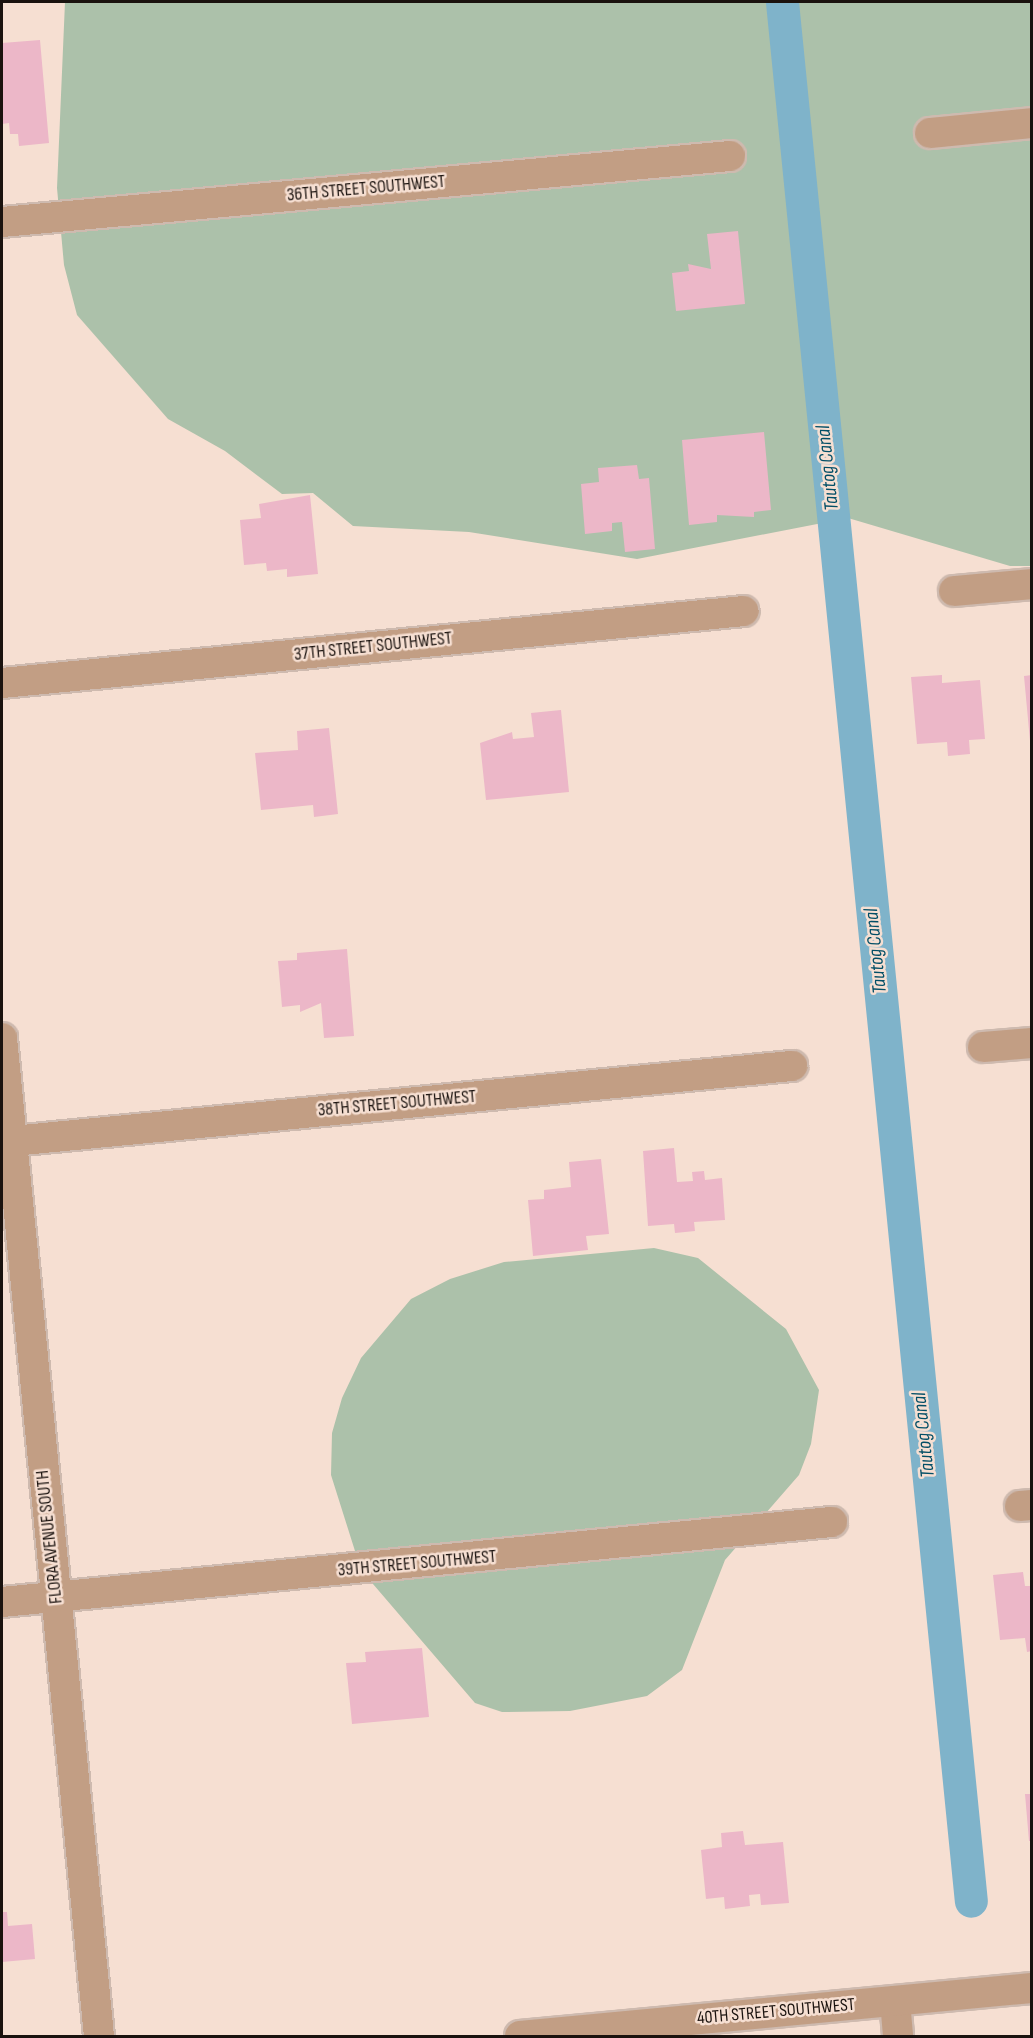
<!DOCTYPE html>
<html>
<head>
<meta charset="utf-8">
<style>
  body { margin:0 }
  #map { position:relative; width:1033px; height:2038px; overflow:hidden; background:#f6dfd2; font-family:"Sofia Sans Condensed",sans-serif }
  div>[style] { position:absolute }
  .green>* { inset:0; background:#acc1aa }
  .canal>* { height:33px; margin:-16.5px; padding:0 16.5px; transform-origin:16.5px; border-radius:16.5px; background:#7fb3ca }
  .building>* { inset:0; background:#ecb7c8 }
  .roads { filter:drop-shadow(2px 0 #cebaaf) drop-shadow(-2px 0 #cebaaf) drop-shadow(0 2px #cebaaf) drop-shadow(0 -2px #cebaaf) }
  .minor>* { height:30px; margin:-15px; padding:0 15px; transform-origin:15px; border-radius:15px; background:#c29e84 }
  span { translate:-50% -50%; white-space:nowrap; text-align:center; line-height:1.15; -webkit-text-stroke:5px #f6dfd2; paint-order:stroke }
  .street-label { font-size:18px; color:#1a120e }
  .water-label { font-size:20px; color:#024e66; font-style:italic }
  .frame { position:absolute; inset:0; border:3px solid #1a120e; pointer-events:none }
</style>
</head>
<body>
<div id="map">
  <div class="green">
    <i style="clip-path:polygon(65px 2px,1031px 2px,1031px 566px,1010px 566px,848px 518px,637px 559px,469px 532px,353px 526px,313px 493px,282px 494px,225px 451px,168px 419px,77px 315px,64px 265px,57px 188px)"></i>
    <i style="clip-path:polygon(654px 1248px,698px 1258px,786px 1329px,819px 1390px,811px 1444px,799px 1475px,725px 1560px,682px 1670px,647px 1696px,570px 1711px,502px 1712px,475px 1703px,361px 1570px,331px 1475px,332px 1433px,342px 1398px,361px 1358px,411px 1299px,450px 1279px,504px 1262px)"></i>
  </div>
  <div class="canal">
    <i style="left:782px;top:2px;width:1908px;rotate:84.32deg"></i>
  </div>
  <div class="building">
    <i style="clip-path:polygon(40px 40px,49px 143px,19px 146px,18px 134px,10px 134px,9px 123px,2px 124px,2px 43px)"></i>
    <i style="clip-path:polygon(738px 231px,745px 304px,676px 311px,672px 273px,689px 271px,688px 264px,711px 269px,707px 234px)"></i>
    <i style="clip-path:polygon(764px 432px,771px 510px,754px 512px,754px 517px,717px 515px,717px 522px,689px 525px,682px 440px)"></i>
    <i style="clip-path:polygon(637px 465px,639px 479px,649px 478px,655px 549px,625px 552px,622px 522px,612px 523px,612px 531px,585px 534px,581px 484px,599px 482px,598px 468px)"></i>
    <i style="clip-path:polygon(310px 495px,318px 574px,287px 577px,287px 569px,267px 571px,266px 563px,244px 565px,240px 520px,261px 518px,259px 504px)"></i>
    <i style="clip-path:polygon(942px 675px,942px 683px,980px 680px,985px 739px,969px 740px,970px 754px,948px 756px,947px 742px,917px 744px,911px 677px)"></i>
    <i style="clip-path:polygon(1032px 675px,1032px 740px,1030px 741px,1024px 676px)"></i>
    <i style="clip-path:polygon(561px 710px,569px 792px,486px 800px,480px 743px,512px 732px,513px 739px,534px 737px,531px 713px)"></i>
    <i style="clip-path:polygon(329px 728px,338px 814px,314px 817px,313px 805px,261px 810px,255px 753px,298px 750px,297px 731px)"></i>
    <i style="clip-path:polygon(347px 949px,354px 1036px,324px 1038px,321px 1003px,300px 1012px,300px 1005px,282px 1007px,278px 961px,297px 960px,297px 953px)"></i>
    <i style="clip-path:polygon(674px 1148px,677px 1182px,693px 1181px,692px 1172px,704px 1171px,705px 1180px,722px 1178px,725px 1220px,694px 1222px,695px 1231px,675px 1233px,674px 1224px,648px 1226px,643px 1151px)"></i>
    <i style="clip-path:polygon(601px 1159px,609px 1234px,586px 1236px,588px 1250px,533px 1256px,528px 1200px,544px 1199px,544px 1190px,571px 1187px,569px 1162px)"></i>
    <i style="clip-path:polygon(1023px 1572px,1025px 1586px,1032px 1586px,1032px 1651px,1027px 1652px,1025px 1638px,1000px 1640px,993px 1575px)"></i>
    <i style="clip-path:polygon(422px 1648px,429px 1717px,352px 1724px,346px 1663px,366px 1662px,365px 1652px)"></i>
    <i style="clip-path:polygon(1025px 1794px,1032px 1794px,1032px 1841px,1029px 1841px)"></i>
    <i style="clip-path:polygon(743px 1831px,745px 1845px,783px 1842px,789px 1903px,761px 1905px,760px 1894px,749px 1895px,750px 1906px,725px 1909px,724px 1897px,706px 1899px,701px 1850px,722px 1847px,721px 1833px)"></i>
    <i style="clip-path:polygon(2px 1912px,7px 1912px,8px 1926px,32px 1924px,35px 1959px,2px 1962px)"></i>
  </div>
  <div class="roads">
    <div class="minor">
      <i style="left:930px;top:133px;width:102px;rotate:-5.6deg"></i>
      <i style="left:2px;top:222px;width:731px;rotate:-5.18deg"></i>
      <i style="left:954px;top:591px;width:78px;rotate:-5.1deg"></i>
      <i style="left:2px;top:683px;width:745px;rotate:-5.54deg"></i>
      <i style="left:2px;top:1038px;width:1003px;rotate:84.45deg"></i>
      <i style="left:983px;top:1047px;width:49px;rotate:-4.7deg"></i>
      <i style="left:2px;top:1142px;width:794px;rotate:-5.5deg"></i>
      <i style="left:1020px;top:1506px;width:12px;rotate:-5deg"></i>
      <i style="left:2px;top:1602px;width:834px;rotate:-5.51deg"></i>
      <i style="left:895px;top:2001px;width:35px;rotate:85deg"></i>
      <i style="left:520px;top:2036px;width:514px;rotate:-5.36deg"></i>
    </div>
  </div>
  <div class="street-label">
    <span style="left:366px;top:189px;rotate:-5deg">36TH STREET SOUTHWEST</span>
    <span style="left:373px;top:647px;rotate:-6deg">37TH STREET SOUTHWEST</span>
    <span style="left:397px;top:1104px;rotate:-5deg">38TH STREET SOUTHWEST</span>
    <span style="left:50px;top:1537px;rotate:-96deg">FLORA AVENUE SOUTH</span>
    <span style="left:417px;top:1564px;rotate:-5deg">39TH STREET SOUTHWEST</span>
    <span style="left:776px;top:2012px;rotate:-5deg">40TH STREET SOUTHWEST</span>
  </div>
  <div class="water-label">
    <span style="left:828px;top:468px;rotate:-96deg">Tautog Canal</span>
    <span style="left:876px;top:951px;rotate:-96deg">Tautog Canal</span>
    <span style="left:924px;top:1435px;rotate:-96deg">Tautog Canal</span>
  </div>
  <div class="frame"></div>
</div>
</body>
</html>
